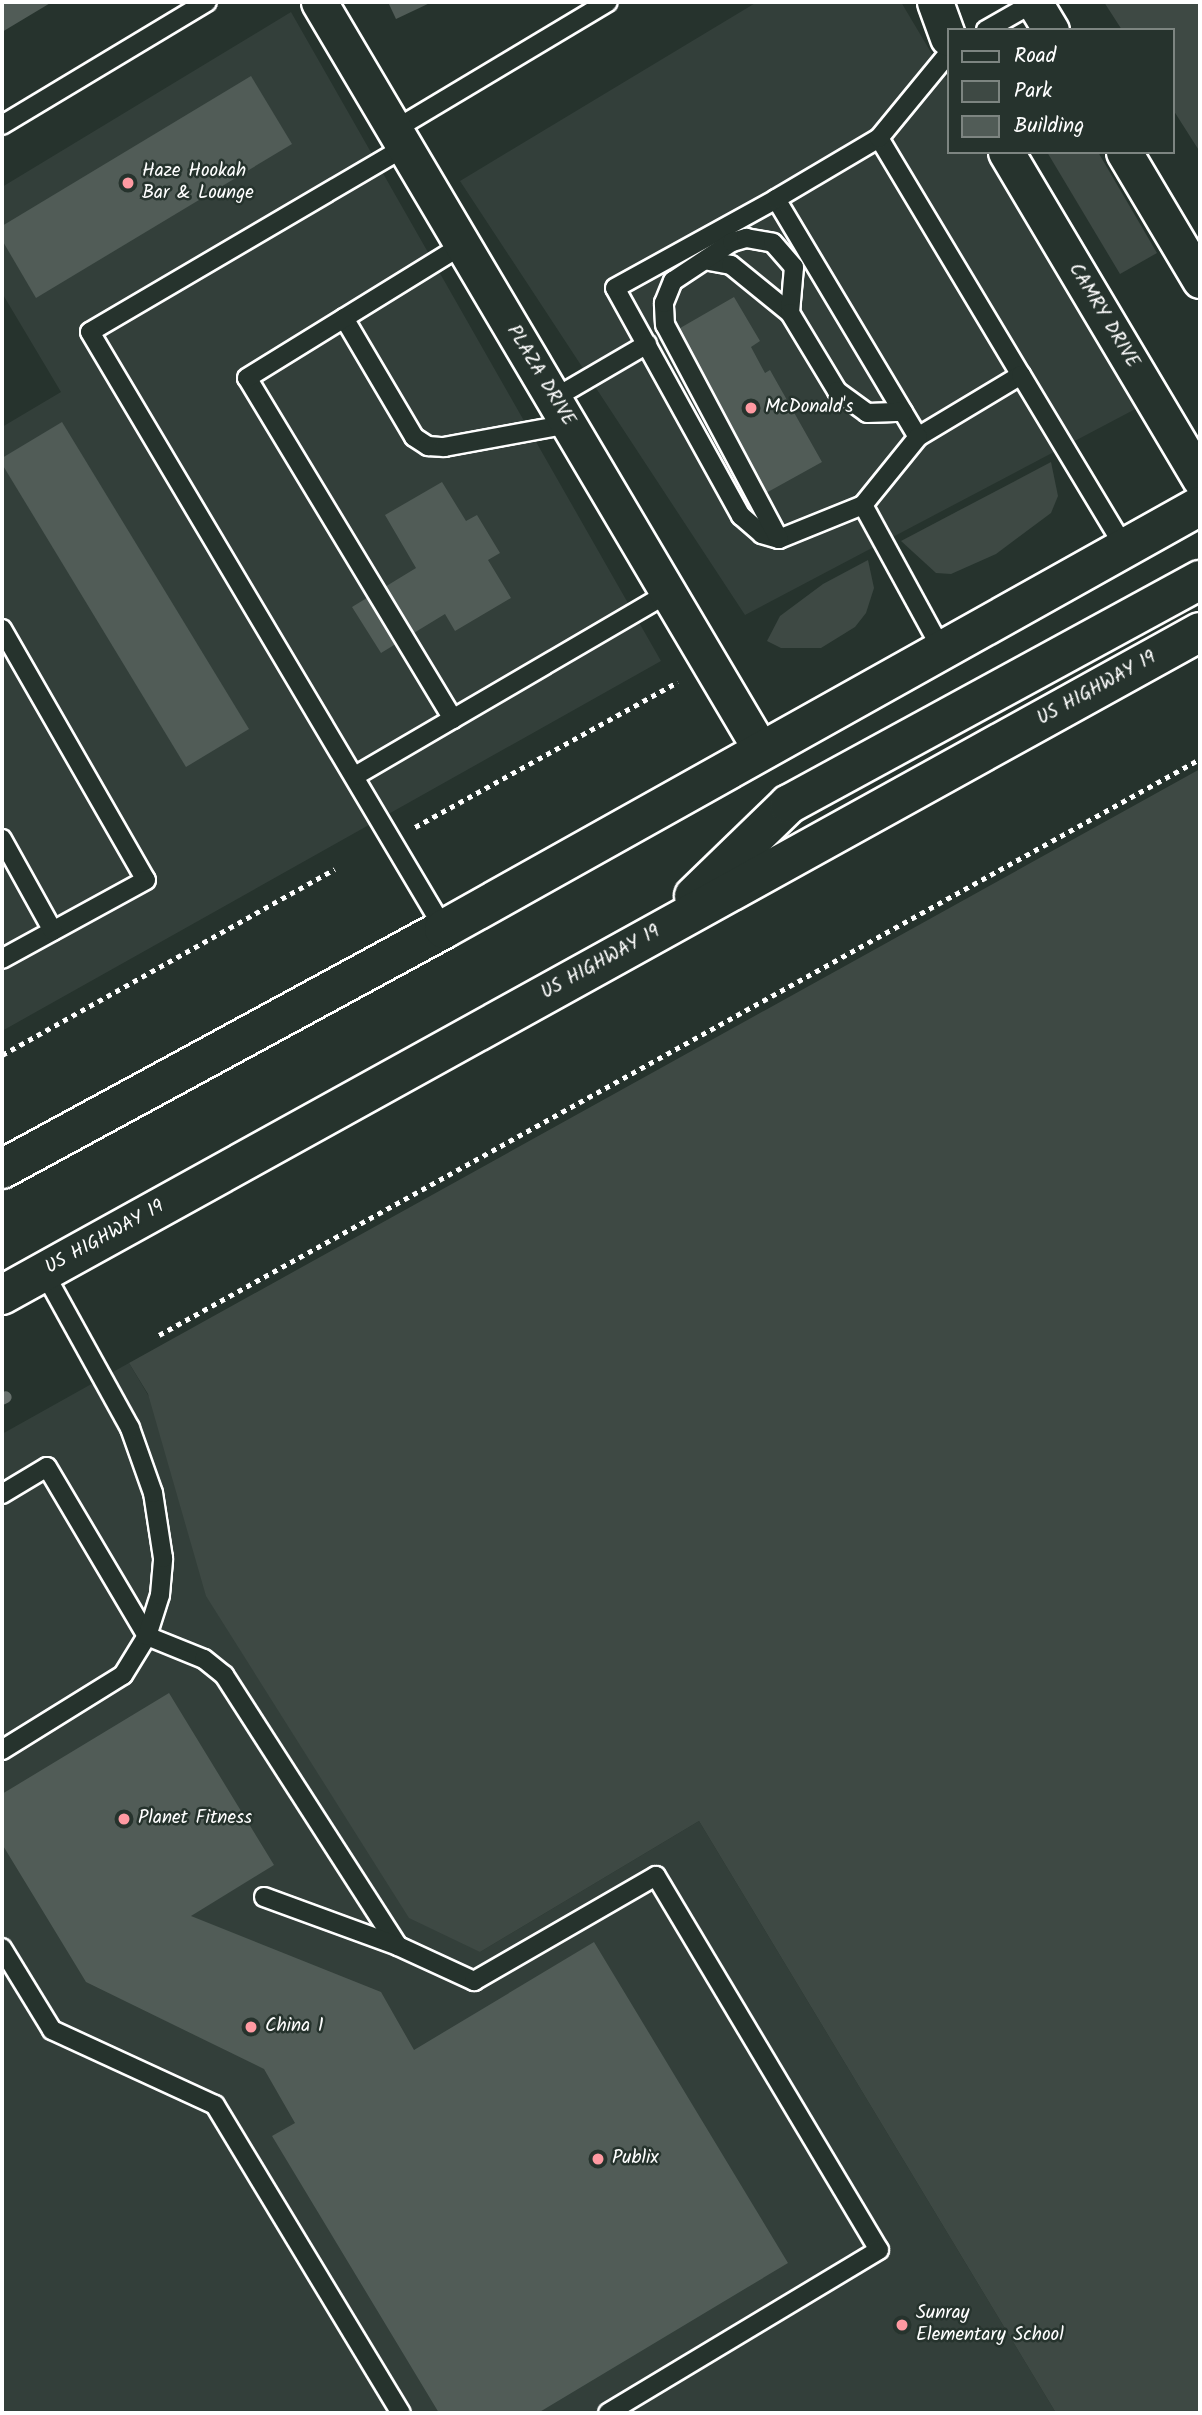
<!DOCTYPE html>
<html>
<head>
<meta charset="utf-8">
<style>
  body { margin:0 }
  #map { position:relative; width:1202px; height:2415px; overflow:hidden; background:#26332d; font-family:Kalam,sans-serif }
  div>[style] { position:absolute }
  .built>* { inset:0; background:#333f3a }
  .green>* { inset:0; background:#3e4944 }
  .stream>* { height:12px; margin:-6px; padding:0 6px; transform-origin:6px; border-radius:6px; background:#67706c }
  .building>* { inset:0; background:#515c57 }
  .path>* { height:4.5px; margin-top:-2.25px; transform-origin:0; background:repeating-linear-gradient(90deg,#fff 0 5px,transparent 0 10px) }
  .roads { filter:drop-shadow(2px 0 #fff) drop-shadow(-2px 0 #fff) drop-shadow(0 2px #fff) drop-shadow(0 -2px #fff) }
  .service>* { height:18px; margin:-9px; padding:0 9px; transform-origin:9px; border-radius:9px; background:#26332d }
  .minor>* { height:35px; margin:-17.5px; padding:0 17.5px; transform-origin:17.5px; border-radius:17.5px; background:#26332d }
  .trunk>* { height:38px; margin:-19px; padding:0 19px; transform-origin:19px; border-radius:19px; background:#26332d }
  .dots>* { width:19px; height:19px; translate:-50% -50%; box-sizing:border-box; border:4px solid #26332d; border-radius:50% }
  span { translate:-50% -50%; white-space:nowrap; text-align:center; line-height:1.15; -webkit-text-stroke:5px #26332d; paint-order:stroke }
  .poi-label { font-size:19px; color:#fff }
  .left { translate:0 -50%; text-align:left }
  .street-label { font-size:19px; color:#fff }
  .frame { position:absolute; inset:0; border:4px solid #fff; pointer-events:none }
  .legend { position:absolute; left:947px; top:28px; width:228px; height:126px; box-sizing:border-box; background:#26332d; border:2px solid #7d8581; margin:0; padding:9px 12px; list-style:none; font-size:21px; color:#fff }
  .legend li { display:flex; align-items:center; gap:14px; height:35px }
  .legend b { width:35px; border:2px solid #7d8581 }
</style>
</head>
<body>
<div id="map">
  <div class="built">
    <i style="clip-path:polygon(757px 2px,901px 2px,948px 81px,948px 152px,991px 152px,1141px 406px,745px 615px,460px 181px)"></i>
    <i style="clip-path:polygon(291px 12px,661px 661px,2px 1031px,2px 427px,61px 392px,2px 293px,2px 187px)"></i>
    <i style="clip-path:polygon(129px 1363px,480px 1952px,699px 1821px,1056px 2413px,2px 2413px,2px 1434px)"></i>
  </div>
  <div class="green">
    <i style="clip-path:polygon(1104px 2px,1200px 2px,1200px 152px,1172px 108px,1172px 30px,1122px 30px)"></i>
    <i style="clip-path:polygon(1047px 152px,1098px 152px,1157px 253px,1120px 274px)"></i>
    <i style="clip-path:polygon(1051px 462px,1058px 496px,1051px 513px,996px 554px,951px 574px,936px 573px,901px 541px)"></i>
    <i style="clip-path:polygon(868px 560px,874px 588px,866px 613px,855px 627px,821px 648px,781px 648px,767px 641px,780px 616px,823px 584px)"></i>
    <i style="clip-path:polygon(1200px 769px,1200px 2413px,1056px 2413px,699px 1821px,480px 1952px,409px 1918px,206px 1596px,148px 1394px,129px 1363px)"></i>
  </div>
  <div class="stream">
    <i style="left:2px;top:1399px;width:4px;rotate:-27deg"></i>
  </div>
  <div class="building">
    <i style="clip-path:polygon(2px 2px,52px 2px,2px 32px)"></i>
    <i style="clip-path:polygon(388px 2px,432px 2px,396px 19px)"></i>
    <i style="clip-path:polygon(251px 76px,292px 144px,36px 298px,2px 240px,2px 226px)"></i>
    <i style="clip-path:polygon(734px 297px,760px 341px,751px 347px,765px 373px,770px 370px,822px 462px,766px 493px,675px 331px)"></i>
    <i style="clip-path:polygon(62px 422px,249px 729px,186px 767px,2px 464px,2px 458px)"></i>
    <i style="clip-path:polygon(442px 482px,466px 521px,477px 515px,500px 553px,488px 560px,511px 598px,455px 631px,445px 614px,381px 653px,352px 607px,416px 568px,385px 515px)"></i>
    <i style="clip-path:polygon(169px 1693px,274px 1865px,191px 1916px,381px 1992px,414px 2050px,594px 1942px,788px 2263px,538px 2413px,439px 2413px,272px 2136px,295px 2123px,264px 2069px,86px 1982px,2px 1844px,2px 1794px)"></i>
  </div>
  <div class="path">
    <i style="left:415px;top:827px;width:300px;rotate:-28.9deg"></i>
    <i style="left:2px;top:1055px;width:381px;rotate:-29.2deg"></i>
    <i style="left:159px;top:1335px;width:1190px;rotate:-28.96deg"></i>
  </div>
  <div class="roads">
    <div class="service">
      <i style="left:986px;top:30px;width:56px;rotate:-29.7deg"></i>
      <i style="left:2px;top:125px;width:239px;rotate:-31deg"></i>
      <i style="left:394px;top:130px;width:249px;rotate:-30.9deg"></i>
      <i style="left:879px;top:138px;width:276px;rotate:59.1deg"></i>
      <i style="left:1021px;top:375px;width:120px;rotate:149deg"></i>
      <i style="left:405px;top:147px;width:365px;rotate:149.6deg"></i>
      <i style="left:90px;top:332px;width:694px;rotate:59.33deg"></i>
      <i style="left:776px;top:199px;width:277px;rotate:59.2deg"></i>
      <i style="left:918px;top:437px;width:87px;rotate:129deg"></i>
      <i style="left:863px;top:505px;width:91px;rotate:158deg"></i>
      <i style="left:779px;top:539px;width:18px;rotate:-164deg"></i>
      <i style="left:762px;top:534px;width:28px;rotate:-139deg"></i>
      <i style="left:741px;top:516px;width:260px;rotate:-118.9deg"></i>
      <i style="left:615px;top:288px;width:184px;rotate:-28.9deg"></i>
      <i style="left:776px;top:199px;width:120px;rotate:-30.6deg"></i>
      <i style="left:879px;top:138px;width:109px;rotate:-50.6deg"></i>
      <i style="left:709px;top:261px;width:22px;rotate:10deg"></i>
      <i style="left:731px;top:265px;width:76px;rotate:39.1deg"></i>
      <i style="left:344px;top:318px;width:138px;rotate:59.5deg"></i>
      <i style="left:414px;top:437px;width:17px;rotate:33deg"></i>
      <i style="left:428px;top:446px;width:16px;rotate:4deg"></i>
      <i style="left:444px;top:447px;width:127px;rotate:-10.4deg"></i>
      <i style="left:1021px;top:375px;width:202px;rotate:59deg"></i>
      <i style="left:553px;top:399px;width:109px;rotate:-30.3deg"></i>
      <i style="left:863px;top:505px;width:165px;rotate:61.4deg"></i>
      <i style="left:779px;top:539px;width:242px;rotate:-118deg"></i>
      <i style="left:665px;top:325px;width:22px;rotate:-93deg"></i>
      <i style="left:664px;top:303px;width:24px;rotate:-68deg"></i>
      <i style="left:673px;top:281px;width:71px;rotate:-33.5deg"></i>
      <i style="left:732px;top:242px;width:15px;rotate:-16deg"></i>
      <i style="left:746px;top:238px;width:27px;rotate:10deg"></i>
      <i style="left:773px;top:243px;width:32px;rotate:49deg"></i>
      <i style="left:794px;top:267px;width:46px;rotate:95deg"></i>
      <i style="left:790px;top:313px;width:91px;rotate:58.9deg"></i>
      <i style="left:837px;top:391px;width:37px;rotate:36deg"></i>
      <i style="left:867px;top:413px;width:36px;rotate:-2deg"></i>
      <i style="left:2px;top:629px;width:289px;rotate:60.2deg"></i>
      <i style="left:146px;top:880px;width:164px;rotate:151.3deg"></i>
      <i style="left:453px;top:719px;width:398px;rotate:-121.1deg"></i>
      <i style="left:247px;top:378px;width:253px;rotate:-31.7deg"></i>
      <i style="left:355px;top:776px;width:363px;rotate:-30.3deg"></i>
      <i style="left:2px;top:839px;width:105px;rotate:61deg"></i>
      <i style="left:2px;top:1494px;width:52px;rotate:-31deg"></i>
      <i style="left:47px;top:1467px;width:196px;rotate:59.4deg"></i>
      <i style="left:147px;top:1636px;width:61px;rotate:22deg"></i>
      <i style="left:204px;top:1659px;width:26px;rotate:39deg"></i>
      <i style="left:224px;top:1675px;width:322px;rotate:57.3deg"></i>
      <i style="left:398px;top:1946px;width:84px;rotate:24.7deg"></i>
      <i style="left:474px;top:1981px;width:210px;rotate:-30deg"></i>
      <i style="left:656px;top:1876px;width:435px;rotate:59.2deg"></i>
      <i style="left:879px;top:2250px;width:316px;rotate:149deg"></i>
      <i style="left:2px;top:1750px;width:142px;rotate:-31.8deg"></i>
      <i style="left:123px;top:1675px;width:46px;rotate:-58.4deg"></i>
      <i style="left:147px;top:1636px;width:43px;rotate:-72.4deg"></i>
      <i style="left:160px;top:1595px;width:37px;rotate:-85deg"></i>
      <i style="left:163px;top:1558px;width:66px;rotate:-98.7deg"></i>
      <i style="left:153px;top:1493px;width:69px;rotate:-109.5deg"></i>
      <i style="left:130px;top:1428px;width:178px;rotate:-118.9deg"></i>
      <i style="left:264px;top:1897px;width:143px;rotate:20.1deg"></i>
      <i style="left:2px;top:1948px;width:96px;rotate:58.6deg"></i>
      <i style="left:52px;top:2030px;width:179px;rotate:24.7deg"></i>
      <i style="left:215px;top:2105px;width:360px;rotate:58.9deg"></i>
    </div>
    <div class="minor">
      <i style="left:319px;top:2px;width:869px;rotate:59.42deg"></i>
      <i style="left:935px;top:2px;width:38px;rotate:70deg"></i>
      <i style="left:1034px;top:2px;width:33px;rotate:59deg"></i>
      <i style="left:1006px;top:152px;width:380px;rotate:59.3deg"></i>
      <i style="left:1124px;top:152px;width:149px;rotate:59.3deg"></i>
    </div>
    <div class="trunk">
      <i style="left:694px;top:896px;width:132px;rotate:-44.1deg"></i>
      <i style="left:789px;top:804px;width:468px;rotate:-28.6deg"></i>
      <i style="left:2px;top:1169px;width:503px;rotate:-28.5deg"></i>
      <i style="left:444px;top:929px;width:866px;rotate:-29.23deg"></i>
      <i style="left:2px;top:1295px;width:1369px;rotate:-28.96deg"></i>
    </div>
  </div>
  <div class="dots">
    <i style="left:128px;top:183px;background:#ff9aa2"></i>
    <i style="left:751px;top:408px;background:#ff9aa2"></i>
    <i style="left:124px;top:1819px;background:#ff9aa2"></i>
    <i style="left:251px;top:2027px;background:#ff9aa2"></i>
    <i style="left:598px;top:2159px;background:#ff9aa2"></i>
    <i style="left:902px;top:2325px;background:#ff9aa2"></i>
  </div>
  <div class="poi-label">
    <span class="left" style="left:142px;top:183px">Haze Hookah<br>Bar &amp; Lounge</span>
    <span class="left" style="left:765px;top:408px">McDonald's</span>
    <span class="left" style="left:138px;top:1819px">Planet Fitness</span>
    <span class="left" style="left:265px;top:2027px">China 1</span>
    <span class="left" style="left:612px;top:2159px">Publix</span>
    <span class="left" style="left:916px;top:2325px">Sunray<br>Elementary School</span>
  </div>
  <div class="street-label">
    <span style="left:1103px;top:316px;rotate:59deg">CAMRY DRIVE</span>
    <span style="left:540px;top:376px;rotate:59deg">PLAZA DRIVE</span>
    <span style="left:1097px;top:689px;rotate:-29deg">US HIGHWAY 19</span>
    <span style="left:601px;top:963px;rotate:-29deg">US HIGHWAY 19</span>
    <span style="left:105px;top:1238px;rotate:-29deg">US HIGHWAY 19</span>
  </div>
  <div class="frame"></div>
  <ul class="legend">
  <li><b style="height:9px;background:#26332d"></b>Road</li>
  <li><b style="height:19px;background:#3e4944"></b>Park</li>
  <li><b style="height:19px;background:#515c57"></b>Building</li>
  </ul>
</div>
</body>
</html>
